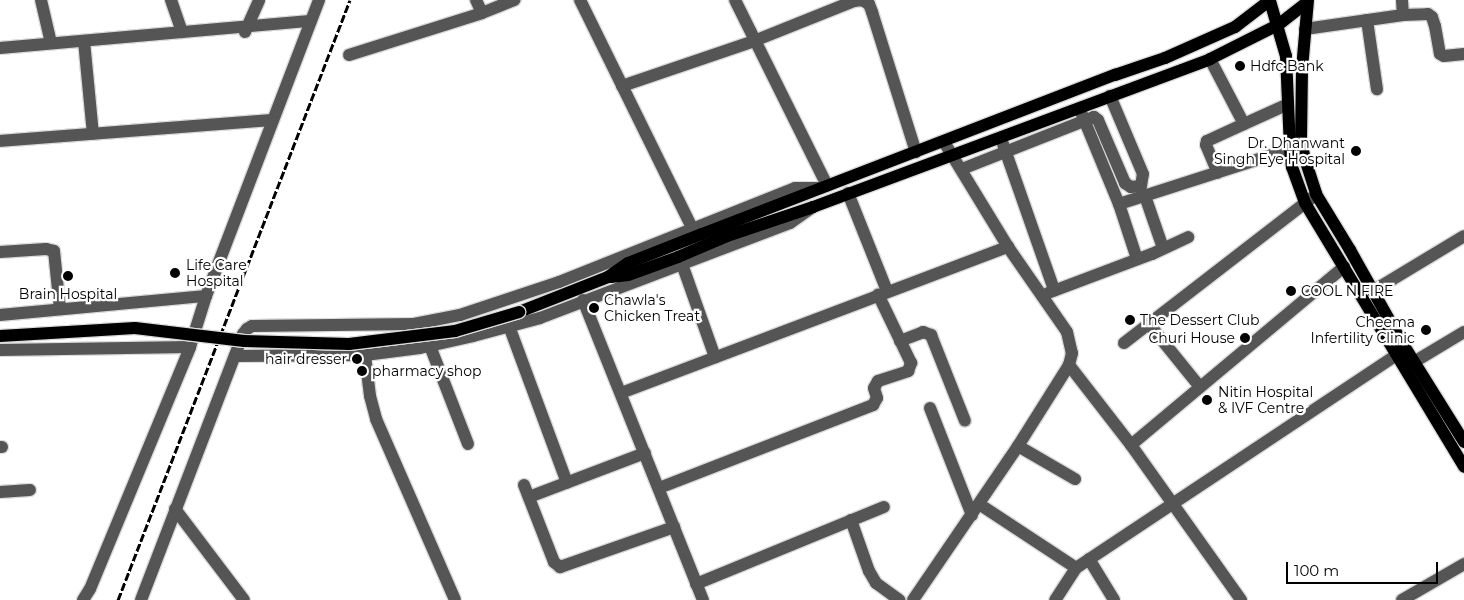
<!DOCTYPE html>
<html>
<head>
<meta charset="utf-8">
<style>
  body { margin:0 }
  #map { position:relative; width:1464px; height:600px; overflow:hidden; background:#fff; font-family:Montserrat,sans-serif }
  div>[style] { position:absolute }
  .roads { filter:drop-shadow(1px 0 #dbdbdb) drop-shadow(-1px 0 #dbdbdb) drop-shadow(0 1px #dbdbdb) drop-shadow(0 -1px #dbdbdb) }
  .minor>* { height:12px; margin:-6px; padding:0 6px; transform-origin:6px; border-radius:6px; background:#555 }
  .major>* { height:12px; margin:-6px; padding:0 6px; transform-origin:6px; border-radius:6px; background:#000 }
  .rail>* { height:3px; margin-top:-1.5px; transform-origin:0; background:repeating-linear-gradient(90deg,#000 0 8px,transparent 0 10.5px) }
  .bridges { filter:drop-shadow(1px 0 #dbdbdb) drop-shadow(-1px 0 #dbdbdb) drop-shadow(0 1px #dbdbdb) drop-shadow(0 -1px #dbdbdb) }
  .major-bridge>* { height:12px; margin:-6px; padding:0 6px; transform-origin:6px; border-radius:6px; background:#000 }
  .dots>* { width:14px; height:14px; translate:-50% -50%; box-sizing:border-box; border:2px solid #fff; border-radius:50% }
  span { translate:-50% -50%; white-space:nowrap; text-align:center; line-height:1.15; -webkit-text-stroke:4.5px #fff; paint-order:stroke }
  .poi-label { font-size:14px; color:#000 }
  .left { translate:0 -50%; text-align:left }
  .right { translate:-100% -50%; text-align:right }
  .scale { position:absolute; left:1286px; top:562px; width:152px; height:22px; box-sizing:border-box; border:2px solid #000; border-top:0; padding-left:6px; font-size:15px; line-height:18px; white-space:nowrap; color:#000; -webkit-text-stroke:4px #fff; paint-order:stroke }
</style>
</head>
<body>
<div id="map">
  <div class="roads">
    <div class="minor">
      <i style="left:41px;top:0;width:44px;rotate:76.9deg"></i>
      <i style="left:171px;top:0;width:34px;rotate:71deg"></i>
      <i style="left:476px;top:0;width:14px;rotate:65deg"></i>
      <i style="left:580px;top:0;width:254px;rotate:63.8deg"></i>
      <i style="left:735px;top:0;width:207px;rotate:63.6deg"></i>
      <i style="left:1403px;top:15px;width:25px;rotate:-2deg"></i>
      <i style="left:1428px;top:14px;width:5px;rotate:37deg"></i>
      <i style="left:1432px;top:17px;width:9px;rotate:72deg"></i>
      <i style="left:1435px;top:26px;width:28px;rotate:80deg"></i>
      <i style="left:1440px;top:54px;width:4px;rotate:27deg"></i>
      <i style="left:1444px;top:56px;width:20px;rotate:-6deg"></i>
      <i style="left:1367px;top:20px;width:70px;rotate:81.8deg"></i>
      <i style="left:1305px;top:29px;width:99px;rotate:-8.1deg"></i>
      <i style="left:1403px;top:15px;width:15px;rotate:-94deg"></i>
      <i style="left:245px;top:32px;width:35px;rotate:-66deg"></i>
      <i style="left:84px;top:41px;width:93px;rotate:84.5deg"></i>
      <i style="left:0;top:48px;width:311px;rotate:-5deg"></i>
      <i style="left:349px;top:55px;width:139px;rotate:-17.5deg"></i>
      <i style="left:482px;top:13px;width:35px;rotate:-22deg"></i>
      <i style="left:1210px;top:59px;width:73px;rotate:62.4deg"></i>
      <i style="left:1244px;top:124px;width:41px;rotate:155.3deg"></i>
      <i style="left:1207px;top:141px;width:4px;rotate:104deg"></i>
      <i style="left:1206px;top:145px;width:30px;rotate:67deg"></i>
      <i style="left:622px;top:86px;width:139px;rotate:-18.8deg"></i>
      <i style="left:754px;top:41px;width:108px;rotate:-21.8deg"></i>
      <i style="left:854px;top:1px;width:8px;rotate:-7deg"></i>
      <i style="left:862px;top:0;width:8px;rotate:30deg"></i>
      <i style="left:869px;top:4px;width:9px;rotate:69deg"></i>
      <i style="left:872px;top:12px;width:147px;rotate:72.6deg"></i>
      <i style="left:1081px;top:112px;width:100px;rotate:67.6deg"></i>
      <i style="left:1244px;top:124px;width:48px;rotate:-24.4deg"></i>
      <i style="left:0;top:141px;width:273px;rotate:-4.4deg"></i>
      <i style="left:944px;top:142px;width:123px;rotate:58.6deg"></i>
      <i style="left:1008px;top:247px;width:103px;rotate:55.2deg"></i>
      <i style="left:1067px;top:332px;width:22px;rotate:77deg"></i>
      <i style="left:1072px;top:353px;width:12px;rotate:104deg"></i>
      <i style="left:1069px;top:365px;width:101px;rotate:52.2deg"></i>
      <i style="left:1131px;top:445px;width:190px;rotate:54.6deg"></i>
      <i style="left:1003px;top:144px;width:155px;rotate:70.7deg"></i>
      <i style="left:962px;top:169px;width:142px;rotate:-21.5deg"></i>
      <i style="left:1094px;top:117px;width:5px;rotate:37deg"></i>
      <i style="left:1098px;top:120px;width:69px;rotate:66.8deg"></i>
      <i style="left:1125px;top:183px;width:7px;rotate:34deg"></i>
      <i style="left:1131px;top:187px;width:10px;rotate:-6deg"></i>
      <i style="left:1141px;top:186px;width:12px;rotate:-81deg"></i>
      <i style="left:1143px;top:174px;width:85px;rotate:-112.9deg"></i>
      <i style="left:848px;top:193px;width:105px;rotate:68.3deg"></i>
      <i style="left:1145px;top:196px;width:55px;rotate:70.9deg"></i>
      <i style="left:0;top:252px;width:46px;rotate:-3.7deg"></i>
      <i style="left:46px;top:249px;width:8px;rotate:14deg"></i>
      <i style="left:54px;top:251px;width:58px;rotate:84.1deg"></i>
      <i style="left:1137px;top:259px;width:58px;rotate:-108.1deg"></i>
      <i style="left:1119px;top:204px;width:180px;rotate:-17.8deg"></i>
      <i style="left:682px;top:264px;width:99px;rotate:70.5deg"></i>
      <i style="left:1373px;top:291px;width:106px;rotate:-31.1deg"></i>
      <i style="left:1048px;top:293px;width:111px;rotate:-20.6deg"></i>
      <i style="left:1152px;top:254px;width:40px;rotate:-25deg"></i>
      <i style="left:583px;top:300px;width:323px;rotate:68.2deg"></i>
      <i style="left:0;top:315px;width:207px;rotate:-5.3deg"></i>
      <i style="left:1149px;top:324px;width:81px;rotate:51deg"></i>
      <i style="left:509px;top:326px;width:167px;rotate:69.7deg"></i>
      <i style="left:900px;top:341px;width:25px;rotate:-21deg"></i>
      <i style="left:923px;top:332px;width:9px;rotate:21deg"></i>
      <i style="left:931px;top:335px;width:92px;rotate:68.4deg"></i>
      <i style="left:1124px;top:343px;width:240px;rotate:-37.7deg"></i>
      <i style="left:430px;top:346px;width:105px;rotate:68.8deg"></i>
      <i style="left:0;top:350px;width:190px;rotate:-0.9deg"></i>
      <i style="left:365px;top:355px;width:41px;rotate:83deg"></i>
      <i style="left:370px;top:396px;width:24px;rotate:75deg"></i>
      <i style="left:376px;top:419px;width:197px;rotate:66.4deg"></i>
      <i style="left:235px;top:356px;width:130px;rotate:-0.4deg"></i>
      <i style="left:365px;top:355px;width:55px;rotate:-7.3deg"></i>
      <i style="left:420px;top:348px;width:54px;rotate:-12.8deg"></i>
      <i style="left:473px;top:336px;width:69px;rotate:-15deg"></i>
      <i style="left:540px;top:318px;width:267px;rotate:-20.8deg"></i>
      <i style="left:790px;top:223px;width:28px;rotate:-35deg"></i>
      <i style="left:1414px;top:362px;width:58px;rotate:-31deg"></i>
      <i style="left:621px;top:393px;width:414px;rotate:-20.7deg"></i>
      <i style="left:930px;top:408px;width:115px;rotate:68.6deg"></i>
      <i style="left:1131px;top:445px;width:278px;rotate:-39.9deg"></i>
      <i style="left:1018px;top:446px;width:66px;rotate:30.1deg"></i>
      <i style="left:0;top:447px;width:2px"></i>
      <i style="left:524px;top:485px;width:83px;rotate:68.7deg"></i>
      <i style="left:554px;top:562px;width:8px;rotate:40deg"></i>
      <i style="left:560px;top:567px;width:121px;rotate:-19.3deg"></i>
      <i style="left:659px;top:488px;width:230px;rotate:-21.2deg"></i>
      <i style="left:873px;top:405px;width:8px;rotate:-60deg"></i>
      <i style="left:877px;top:398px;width:10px;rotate:-107deg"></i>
      <i style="left:874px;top:388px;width:8px;rotate:-60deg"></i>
      <i style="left:878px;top:381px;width:32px;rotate:-18deg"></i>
      <i style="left:908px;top:371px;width:9px;rotate:-69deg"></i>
      <i style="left:911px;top:363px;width:76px;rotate:-115.6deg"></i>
      <i style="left:0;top:492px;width:30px;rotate:-4deg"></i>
      <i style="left:529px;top:497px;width:124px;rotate:-20.8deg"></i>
      <i style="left:979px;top:504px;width:116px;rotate:33.4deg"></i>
      <i style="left:1076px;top:568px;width:38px;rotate:123deg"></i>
      <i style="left:175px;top:509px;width:114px;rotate:52.8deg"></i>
      <i style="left:851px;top:520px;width:54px;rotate:70.6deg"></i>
      <i style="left:869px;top:571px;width:14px;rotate:60deg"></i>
      <i style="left:876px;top:583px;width:29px;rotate:36deg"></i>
      <i style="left:1089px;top:559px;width:48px;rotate:58.6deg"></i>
      <i style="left:1076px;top:568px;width:383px;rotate:-33.6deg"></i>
      <i style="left:696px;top:584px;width:203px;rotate:-22.3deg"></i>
      <i style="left:83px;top:600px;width:13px;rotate:-58deg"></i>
      <i style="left:90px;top:589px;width:262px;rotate:-67.5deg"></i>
      <i style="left:190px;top:347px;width:53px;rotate:-72.6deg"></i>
      <i style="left:206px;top:296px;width:317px;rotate:-69.1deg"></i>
      <i style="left:141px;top:600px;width:285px;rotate:-69deg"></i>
      <i style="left:243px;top:334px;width:6px;rotate:-51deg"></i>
      <i style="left:247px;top:329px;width:6px;rotate:-31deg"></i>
      <i style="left:252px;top:326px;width:162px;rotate:-0.7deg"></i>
      <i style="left:414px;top:324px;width:47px;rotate:-11.1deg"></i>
      <i style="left:460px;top:315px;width:104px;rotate:-18.4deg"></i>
      <i style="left:559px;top:282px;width:254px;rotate:-21.7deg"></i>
      <i style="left:795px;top:188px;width:25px"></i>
      <i style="left:913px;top:600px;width:186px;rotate:-55.7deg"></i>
      <i style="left:1018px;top:446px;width:96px;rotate:-57.8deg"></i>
      <i style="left:1402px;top:600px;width:72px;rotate:-30.1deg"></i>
    </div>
    <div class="major">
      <i style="left:1308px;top:0;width:69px;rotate:95deg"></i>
      <i style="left:1302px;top:69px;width:68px;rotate:90.8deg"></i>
      <i style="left:1301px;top:137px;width:19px;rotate:81deg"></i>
      <i style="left:1304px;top:156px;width:40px;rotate:72deg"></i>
      <i style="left:1316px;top:194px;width:66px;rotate:58.7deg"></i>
      <i style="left:1350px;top:250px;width:104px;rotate:60.7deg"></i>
      <i style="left:1401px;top:341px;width:119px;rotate:58deg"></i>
      <i style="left:1270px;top:1px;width:57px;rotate:73.8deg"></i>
      <i style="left:1286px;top:56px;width:93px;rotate:87.5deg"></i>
      <i style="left:1290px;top:149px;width:18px;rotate:84deg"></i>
      <i style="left:1292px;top:167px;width:38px;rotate:70deg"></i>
      <i style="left:1305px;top:203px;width:308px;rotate:58.9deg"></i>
      <i style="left:611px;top:277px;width:17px;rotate:-7deg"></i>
      <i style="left:628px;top:275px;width:53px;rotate:-19.8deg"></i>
      <i style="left:678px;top:257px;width:53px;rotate:-23.2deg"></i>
      <i style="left:727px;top:236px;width:91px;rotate:-18.6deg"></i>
      <i style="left:813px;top:207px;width:424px;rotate:-20.4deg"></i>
      <i style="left:1210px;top:59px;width:76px;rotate:-26.6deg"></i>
      <i style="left:1278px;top:25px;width:37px;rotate:-38deg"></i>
      <i style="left:519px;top:312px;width:96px;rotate:-21.5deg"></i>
      <i style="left:608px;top:277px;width:24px;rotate:-35deg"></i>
      <i style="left:628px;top:263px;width:79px;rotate:-21.4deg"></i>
      <i style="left:702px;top:234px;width:443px;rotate:-21.1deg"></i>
      <i style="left:1115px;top:75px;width:53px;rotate:-18.8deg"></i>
      <i style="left:1165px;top:58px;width:77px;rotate:-23.9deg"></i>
      <i style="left:1235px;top:27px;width:44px;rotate:-37.6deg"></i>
    </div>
  </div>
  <div class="rail">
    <i style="left:118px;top:600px;width:643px;rotate:-68.86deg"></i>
  </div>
  <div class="bridges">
    <div class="major-bridge">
      <i style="left:0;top:336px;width:135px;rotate:-3.4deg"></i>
      <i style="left:135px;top:328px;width:110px;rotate:6.8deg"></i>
      <i style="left:244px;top:341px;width:105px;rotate:1.6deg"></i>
      <i style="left:349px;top:344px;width:107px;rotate:-7deg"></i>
      <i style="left:455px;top:331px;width:67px;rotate:-16.5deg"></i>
    </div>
  </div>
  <div class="dots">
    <i style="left:1240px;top:66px;background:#000"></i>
    <i style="left:1356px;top:151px;background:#000"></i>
    <i style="left:175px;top:273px;background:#000"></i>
    <i style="left:68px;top:276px;background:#000"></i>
    <i style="left:1291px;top:291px;background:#000"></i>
    <i style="left:594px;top:308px;background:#000"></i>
    <i style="left:1130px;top:320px;background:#000"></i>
    <i style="left:1426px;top:330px;background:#000"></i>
    <i style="left:1245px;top:338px;background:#000"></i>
    <i style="left:357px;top:359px;background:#000"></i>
    <i style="left:362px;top:371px;background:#000"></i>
    <i style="left:1207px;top:400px;background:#000"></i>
  </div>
  <div class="poi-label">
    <span class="left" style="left:1250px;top:66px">Hdfc Bank</span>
    <span class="right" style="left:1345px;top:151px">Dr. Dhanwant<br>Singh Eye Hospital</span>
    <span class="left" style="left:186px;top:273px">Life Care<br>Hospital</span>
    <span class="left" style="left:1301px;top:291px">COOL N FIRE</span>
    <span style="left:68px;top:294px">Brain Hospital</span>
    <span class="left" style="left:604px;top:308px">Chawla's<br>Chicken Treat</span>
    <span class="left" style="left:1140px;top:320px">The Dessert Club</span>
    <span class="right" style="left:1415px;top:330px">Cheema<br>Infertility Clinic</span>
    <span class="right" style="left:1235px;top:338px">Churi House</span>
    <span class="right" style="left:347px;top:359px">hair dresser</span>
    <span class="left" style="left:372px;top:371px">pharmacy shop</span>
    <span class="left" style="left:1218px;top:400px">Nitin Hospital<br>&amp; IVF Centre</span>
  </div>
  <div class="scale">100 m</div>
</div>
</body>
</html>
